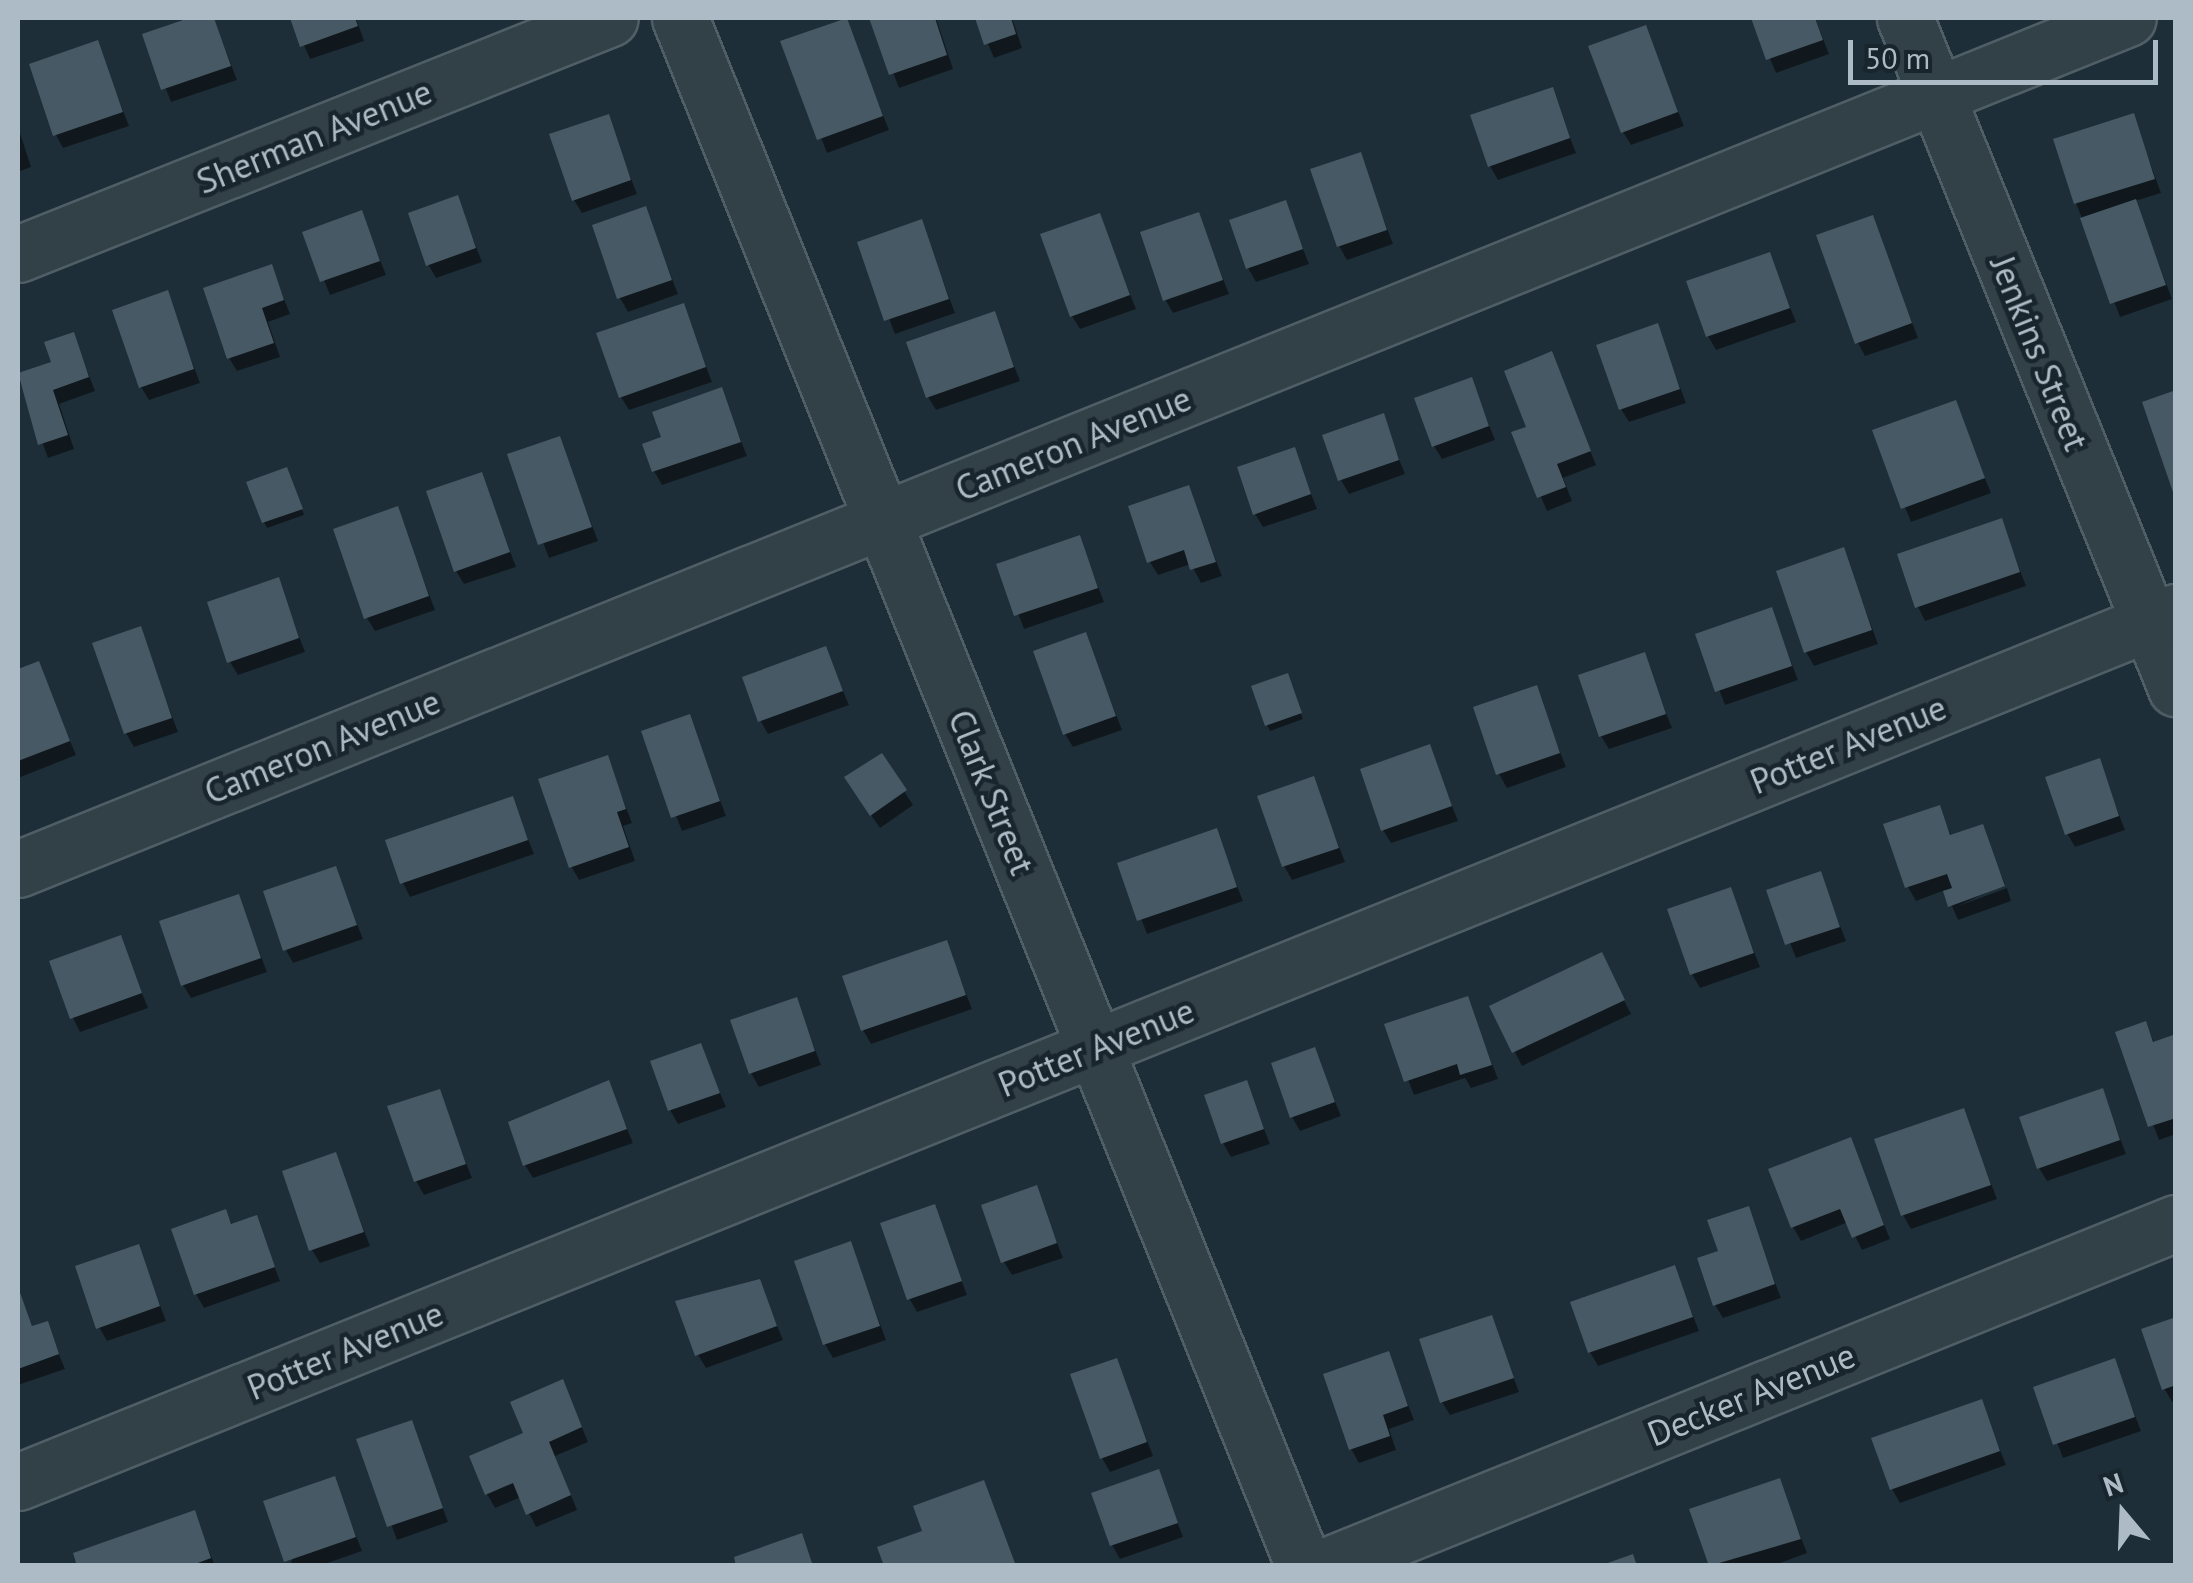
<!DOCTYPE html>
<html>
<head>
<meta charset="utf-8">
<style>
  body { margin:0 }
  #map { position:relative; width:2193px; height:1583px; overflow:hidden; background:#1e2e38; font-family:"PT Sans",sans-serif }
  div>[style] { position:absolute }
  .shadow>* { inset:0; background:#0007 }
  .building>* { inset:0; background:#465964 }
  .roads { filter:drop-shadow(2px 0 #505e66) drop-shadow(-2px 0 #505e66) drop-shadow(0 2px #505e66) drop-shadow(0 -2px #505e66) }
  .minor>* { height:55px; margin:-27.5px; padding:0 27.5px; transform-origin:27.5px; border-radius:27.5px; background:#324048 }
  span { translate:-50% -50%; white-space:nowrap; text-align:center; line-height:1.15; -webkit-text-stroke:9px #18252d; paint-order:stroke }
  .street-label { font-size:35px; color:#acbbc5 }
  .frame { position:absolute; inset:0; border:20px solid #acbbc5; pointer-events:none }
  .north { position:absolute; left:2073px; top:1463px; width:100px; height:100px; -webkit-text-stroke:8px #18252d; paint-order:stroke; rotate:341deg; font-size:28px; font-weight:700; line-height:40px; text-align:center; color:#acbbc5 }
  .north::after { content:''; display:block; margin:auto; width:35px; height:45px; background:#acbbc5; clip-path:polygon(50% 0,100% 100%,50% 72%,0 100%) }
  .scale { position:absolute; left:1848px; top:40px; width:310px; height:45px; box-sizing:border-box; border:5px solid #acbbc5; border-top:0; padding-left:12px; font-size:30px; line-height:35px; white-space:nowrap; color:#acbbc5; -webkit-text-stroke:8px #18252d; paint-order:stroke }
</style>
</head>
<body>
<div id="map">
  <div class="shadow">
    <i style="clip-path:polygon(197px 18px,213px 18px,237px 80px,171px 102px,145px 35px)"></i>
    <i style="clip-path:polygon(292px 18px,356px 18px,364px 41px,310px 59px)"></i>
    <i style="clip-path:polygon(872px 18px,936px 18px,953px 69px,899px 88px)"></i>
    <i style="clip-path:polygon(977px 18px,1012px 18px,1022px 48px,994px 58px)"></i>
    <i style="clip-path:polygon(1753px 18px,1815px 18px,1829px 54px,1776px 73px)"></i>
    <i style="clip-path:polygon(845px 20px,889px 130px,827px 153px,784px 42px)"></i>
    <i style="clip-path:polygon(1644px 28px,1684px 126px,1631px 145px,1623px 132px)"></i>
    <i style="clip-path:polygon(97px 43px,129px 126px,63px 148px,56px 135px)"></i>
    <i style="clip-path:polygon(1551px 90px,1576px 153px,1498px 180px,1490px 166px)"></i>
    <i style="clip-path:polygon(2133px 116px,2161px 193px,2135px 201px,2172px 299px,2120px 317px,2076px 203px)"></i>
    <i style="clip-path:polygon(607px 117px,637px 194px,582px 213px,574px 200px)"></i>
    <i style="clip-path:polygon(18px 127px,31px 167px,18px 172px)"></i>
    <i style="clip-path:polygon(1359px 155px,1393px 244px,1347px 260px,1339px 246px)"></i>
    <i style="clip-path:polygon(457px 198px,482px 262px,436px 278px,428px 264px)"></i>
    <i style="clip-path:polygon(1285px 204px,1309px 264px,1256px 282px,1248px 268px)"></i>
    <i style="clip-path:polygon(645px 209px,678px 294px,628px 312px,620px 298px)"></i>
    <i style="clip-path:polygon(361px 213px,386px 275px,330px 295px,305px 233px)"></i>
    <i style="clip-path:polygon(1198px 215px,1229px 294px,1173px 313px,1165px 299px)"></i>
    <i style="clip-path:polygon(1099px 216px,1136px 309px,1080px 329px,1072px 316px)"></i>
    <i style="clip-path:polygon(1872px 218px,1918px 338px,1865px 356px,1858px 343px)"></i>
    <i style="clip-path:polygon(921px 222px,955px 313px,895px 334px,860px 243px)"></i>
    <i style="clip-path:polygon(1769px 255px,1796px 322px,1716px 350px,1708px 336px)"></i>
    <i style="clip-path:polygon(271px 267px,290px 314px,268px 322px,280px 357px,237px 371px,229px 358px)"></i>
    <i style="clip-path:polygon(166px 293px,200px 383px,149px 400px,141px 387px)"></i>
    <i style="clip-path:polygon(683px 306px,712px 382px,629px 410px,621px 397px)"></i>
    <i style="clip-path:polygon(994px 314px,1020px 381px,936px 410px,928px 397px)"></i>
    <i style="clip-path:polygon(1657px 326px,1686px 403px,1629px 422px,1621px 409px)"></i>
    <i style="clip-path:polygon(73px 335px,95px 391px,59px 404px,74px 449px,48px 458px,18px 376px,54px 363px)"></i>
    <i style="clip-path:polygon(1551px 354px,1596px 465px,1563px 478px,1572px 501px,1547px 511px,1514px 434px,1529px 428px)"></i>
    <i style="clip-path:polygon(1471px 380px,1495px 440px,1442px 459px,1434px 446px)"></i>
    <i style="clip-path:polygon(721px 390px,747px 456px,662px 485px,654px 471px,664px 439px)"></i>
    <i style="clip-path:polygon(1954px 403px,1991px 493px,1911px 522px,1875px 431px)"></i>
    <i style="clip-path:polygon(1382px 417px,1405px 474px,1349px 494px,1341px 480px)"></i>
    <i style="clip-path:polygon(559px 439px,598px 541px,549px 558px,510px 456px)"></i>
    <i style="clip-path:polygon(1294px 450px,1317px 509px,1263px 527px,1255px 514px)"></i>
    <i style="clip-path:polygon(481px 475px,516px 567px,464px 584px,456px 571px)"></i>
    <i style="clip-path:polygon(290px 476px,304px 515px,267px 528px,264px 522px)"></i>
    <i style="clip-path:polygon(1188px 488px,1222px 576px,1201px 583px,1191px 564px,1158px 575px,1150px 562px)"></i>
    <i style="clip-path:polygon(397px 509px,435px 610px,375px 631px,367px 618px)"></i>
    <i style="clip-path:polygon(2001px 521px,2026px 586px,1925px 621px,1918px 607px)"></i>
    <i style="clip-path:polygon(1079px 538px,1104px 602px,1024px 629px,1000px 566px)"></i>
    <i style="clip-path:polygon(1843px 550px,1878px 644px,1814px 666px,1806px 652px)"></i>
    <i style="clip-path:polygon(277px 580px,305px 652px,238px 675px,230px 662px)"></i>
    <i style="clip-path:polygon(1771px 610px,1798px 680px,1725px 705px,1698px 635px)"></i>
    <i style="clip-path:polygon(139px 629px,178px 732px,134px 747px,126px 733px)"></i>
    <i style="clip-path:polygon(1085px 635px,1122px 730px,1073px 747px,1065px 734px)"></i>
    <i style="clip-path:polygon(825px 649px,849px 705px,768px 734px,760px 720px)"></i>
    <i style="clip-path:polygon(1643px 656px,1672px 728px,1609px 749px,1601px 736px)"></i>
    <i style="clip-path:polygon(37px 664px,76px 755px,18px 778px,18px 672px)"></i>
    <i style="clip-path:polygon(1290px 682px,1303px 719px,1270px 731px,1267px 725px)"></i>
    <i style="clip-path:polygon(1535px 688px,1566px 767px,1507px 788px,1499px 774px)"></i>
    <i style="clip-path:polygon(689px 717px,726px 816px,682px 831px,644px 733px)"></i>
    <i style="clip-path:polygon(1429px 748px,1458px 821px,1391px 843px,1383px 830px)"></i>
    <i style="clip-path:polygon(881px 756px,913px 805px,880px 828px,855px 792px)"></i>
    <i style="clip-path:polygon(607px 758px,632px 823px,623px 826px,635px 861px,579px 880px,571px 866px)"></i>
    <i style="clip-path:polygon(2098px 761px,2125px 830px,2075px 847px,2067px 833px)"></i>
    <i style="clip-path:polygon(1313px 780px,1345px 862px,1292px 880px,1284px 866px)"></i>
    <i style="clip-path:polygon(512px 799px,534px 854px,410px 897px,403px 883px)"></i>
    <i style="clip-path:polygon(1938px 808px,1952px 837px,1982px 827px,2005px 884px,1958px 906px,2007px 888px,2011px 901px,1958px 920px,1945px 890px,1916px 901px,1908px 887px)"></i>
    <i style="clip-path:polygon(1215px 831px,1243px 901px,1147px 934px,1120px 864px)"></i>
    <i style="clip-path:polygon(335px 869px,363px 939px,293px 963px,286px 950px)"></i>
    <i style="clip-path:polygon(1820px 874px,1846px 941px,1796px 958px,1769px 891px)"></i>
    <i style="clip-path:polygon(1730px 890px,1760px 967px,1700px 988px,1692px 974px)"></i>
    <i style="clip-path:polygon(238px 897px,267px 972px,191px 998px,183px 985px)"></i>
    <i style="clip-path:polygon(120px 938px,148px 1008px,80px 1032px,73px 1018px)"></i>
    <i style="clip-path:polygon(946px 943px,972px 1009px,871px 1044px,863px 1030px)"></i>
    <i style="clip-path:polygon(1608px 969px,1631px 1014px,1522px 1066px,1492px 1007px)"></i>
    <i style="clip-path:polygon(1467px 999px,1498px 1079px,1471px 1088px,1465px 1078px,1414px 1095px,1387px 1026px)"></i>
    <i style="clip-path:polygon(796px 1000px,821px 1065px,759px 1087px,751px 1073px)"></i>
    <i style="clip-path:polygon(2145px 1024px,2155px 1044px,2176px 1037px,2176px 1134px,2159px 1140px,2118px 1033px)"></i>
    <i style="clip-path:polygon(700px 1046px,726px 1107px,678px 1124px,670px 1110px)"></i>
    <i style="clip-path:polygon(1314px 1050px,1341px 1116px,1300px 1131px,1292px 1117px)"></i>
    <i style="clip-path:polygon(608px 1083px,633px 1143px,533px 1178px,525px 1165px)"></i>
    <i style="clip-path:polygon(1246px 1083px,1270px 1144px,1231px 1157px,1223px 1143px)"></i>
    <i style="clip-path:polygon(2102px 1091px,2126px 1154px,2047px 1181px,2039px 1168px)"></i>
    <i style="clip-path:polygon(438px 1092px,472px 1178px,424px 1195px,416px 1181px)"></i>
    <i style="clip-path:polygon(1963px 1111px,1997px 1199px,1911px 1229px,1903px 1215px)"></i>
    <i style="clip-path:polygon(1850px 1140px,1890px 1239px,1862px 1250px,1848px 1222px,1801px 1241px,1793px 1227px)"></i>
    <i style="clip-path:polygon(335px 1155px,370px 1246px,320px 1263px,312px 1250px)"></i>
    <i style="clip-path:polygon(1036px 1188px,1063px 1258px,1012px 1275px,1004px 1262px)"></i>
    <i style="clip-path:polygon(934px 1207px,967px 1295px,917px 1312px,909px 1298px)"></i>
    <i style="clip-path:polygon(1747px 1209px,1781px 1298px,1723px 1318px,1715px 1305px,1721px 1252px)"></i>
    <i style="clip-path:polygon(225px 1212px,233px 1226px,256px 1218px,280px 1281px,204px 1308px,196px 1294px)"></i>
    <i style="clip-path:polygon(850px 1244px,886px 1340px,833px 1358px,825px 1344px)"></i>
    <i style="clip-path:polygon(138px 1247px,166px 1321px,107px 1341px,99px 1327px)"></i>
    <i style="clip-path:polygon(1674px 1268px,1699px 1331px,1598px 1366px,1590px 1352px)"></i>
    <i style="clip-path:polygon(759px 1282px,783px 1340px,706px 1368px,698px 1355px)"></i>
    <i style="clip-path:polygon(18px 1291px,33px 1328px,46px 1324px,65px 1369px,18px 1385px)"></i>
    <i style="clip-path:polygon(1491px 1318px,1519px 1392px,1450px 1415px,1442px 1402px)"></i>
    <i style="clip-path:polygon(2176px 1320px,2176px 1401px,2172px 1402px,2164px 1388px)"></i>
    <i style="clip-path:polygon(1388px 1354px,1414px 1420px,1389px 1429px,1396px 1450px,1359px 1463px,1351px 1449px)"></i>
    <i style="clip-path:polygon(1116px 1361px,1153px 1456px,1110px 1472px,1102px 1458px)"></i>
    <i style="clip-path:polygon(2114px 1361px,2141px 1431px,2063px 1458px,2036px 1388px)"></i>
    <i style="clip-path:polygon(569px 1396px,588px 1442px,555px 1456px,577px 1510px,536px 1527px,521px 1497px,495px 1508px,487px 1494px,526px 1434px)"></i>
    <i style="clip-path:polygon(1981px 1402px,2006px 1465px,1900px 1503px,1892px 1489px)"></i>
    <i style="clip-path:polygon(411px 1423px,448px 1522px,397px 1540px,360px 1440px)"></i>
    <i style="clip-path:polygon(1158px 1472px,1183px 1537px,1120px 1559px,1112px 1545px)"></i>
    <i style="clip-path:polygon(334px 1479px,362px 1551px,319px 1566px,289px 1566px)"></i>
    <i style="clip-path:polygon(1779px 1481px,1807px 1553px,1772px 1566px,1711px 1566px,1692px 1511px)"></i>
    <i style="clip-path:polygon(194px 1513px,215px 1566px,80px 1566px)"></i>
  </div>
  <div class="building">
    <i style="clip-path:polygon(189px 18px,214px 18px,231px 66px,161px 90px,142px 34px)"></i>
    <i style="clip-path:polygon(290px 18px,355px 18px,358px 26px,300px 47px)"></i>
    <i style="clip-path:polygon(847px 18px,883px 116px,817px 140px,780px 41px)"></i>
    <i style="clip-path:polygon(869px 18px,935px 18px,947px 55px,889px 75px)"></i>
    <i style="clip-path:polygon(975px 18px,1011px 18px,1016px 34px,984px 45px)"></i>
    <i style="clip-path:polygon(1751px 18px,1815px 18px,1823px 40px,1766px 60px)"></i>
    <i style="clip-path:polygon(1646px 25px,1678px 112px,1621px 133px,1588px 46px)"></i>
    <i style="clip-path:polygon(98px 40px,123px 112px,53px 136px,29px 64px)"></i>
    <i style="clip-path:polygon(1553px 87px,1570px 138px,1488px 167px,1470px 115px)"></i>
    <i style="clip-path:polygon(2134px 113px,2155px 179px,2074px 204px,2053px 139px)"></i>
    <i style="clip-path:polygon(609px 114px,631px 180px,572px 201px,549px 134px)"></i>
    <i style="clip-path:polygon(1361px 152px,1387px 230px,1337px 247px,1310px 169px)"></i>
    <i style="clip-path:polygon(458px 195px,476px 248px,426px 266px,408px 213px)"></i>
    <i style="clip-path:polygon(2136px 199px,2166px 285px,2110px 304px,2080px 218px)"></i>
    <i style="clip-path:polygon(1286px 200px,1303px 249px,1246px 269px,1229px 220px)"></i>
    <i style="clip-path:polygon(646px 206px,672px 280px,617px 299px,592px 225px)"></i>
    <i style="clip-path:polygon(362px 210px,380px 261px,320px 282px,302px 232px)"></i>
    <i style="clip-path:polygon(1199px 212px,1223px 280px,1163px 301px,1140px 232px)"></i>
    <i style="clip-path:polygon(1100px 213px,1130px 295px,1070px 317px,1040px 234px)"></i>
    <i style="clip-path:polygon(1873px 215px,1912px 323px,1855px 344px,1816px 235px)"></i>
    <i style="clip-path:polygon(922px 219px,949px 299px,884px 321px,857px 242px)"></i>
    <i style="clip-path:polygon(1770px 252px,1790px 308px,1706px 337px,1686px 281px)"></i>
    <i style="clip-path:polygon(272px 264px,284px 300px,262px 308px,274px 343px,227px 359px,203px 288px)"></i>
    <i style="clip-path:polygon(168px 290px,194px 369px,139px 388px,112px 310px)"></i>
    <i style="clip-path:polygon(684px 303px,706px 367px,619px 398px,596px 333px)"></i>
    <i style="clip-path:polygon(995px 311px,1014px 367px,926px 398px,906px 342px)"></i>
    <i style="clip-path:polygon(1658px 323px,1680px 389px,1619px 410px,1596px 345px)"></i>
    <i style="clip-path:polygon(74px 332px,89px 377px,53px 390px,68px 435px,38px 445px,18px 373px,51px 362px,44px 342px)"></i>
    <i style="clip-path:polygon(1552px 351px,1591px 451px,1557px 464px,1566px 487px,1537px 498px,1511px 432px,1526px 427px,1504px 371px)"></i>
    <i style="clip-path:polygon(1472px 377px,1489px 426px,1432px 447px,1414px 398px)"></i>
    <i style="clip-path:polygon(722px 387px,741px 442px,652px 472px,642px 444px,661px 437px,652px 412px)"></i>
    <i style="clip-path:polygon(2176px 390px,2176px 498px,2175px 498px,2142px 402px)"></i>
    <i style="clip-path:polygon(1956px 400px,1985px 478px,1901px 509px,1872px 430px)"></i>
    <i style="clip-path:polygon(1384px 413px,1399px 460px,1338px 481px,1322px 435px)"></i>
    <i style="clip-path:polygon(560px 436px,592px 527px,538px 545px,507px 454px)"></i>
    <i style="clip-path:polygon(1295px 447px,1311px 494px,1253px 515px,1237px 467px)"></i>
    <i style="clip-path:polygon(287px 467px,303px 509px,262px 523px,246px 482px)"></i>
    <i style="clip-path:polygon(482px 472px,510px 552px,454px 572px,426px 491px)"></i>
    <i style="clip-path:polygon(1189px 485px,1216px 562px,1190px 570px,1184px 550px,1147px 563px,1128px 506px)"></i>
    <i style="clip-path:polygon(398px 506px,429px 596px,364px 619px,333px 529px)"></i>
    <i style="clip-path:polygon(2002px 518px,2020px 572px,1915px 608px,1897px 554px)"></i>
    <i style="clip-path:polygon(1080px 535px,1098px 588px,1014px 616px,996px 564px)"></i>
    <i style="clip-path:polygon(1844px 547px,1872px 630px,1804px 653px,1776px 571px)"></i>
    <i style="clip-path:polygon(279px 577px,299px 638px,227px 663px,207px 602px)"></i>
    <i style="clip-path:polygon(1772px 607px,1792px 666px,1715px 692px,1695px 634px)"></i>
    <i style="clip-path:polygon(141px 626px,172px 718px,124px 734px,92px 643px)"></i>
    <i style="clip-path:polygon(1086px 632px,1116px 716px,1063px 735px,1033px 651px)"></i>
    <i style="clip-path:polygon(826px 646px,843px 691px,758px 722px,742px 677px)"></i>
    <i style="clip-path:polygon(1645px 652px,1666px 714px,1599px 737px,1578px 675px)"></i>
    <i style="clip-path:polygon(39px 661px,70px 741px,18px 761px,18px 669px)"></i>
    <i style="clip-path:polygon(1288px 673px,1302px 713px,1265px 726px,1251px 686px)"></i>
    <i style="clip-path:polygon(1537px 685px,1560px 753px,1496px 775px,1473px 707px)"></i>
    <i style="clip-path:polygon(690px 714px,720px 801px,671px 818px,641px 731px)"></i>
    <i style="clip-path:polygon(1430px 744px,1452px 806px,1381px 831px,1360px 769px)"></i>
    <i style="clip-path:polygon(882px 753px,907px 790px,870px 816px,844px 777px)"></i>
    <i style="clip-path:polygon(608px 755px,626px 809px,617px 812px,629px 847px,569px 868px,538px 779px)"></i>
    <i style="clip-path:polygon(2100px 758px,2119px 816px,2065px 835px,2045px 777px)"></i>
    <i style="clip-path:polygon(1314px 776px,1339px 848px,1282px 867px,1257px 796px)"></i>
    <i style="clip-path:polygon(513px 796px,528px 840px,400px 884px,385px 840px)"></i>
    <i style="clip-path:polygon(1940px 805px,1950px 835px,1983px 824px,2005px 886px,1948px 907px,1943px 891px,1952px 888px,1947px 874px,1905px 888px,1883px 824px)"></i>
    <i style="clip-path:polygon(1217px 828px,1237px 887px,1137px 921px,1117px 863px)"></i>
    <i style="clip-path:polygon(336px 866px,357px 925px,283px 951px,263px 891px)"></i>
    <i style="clip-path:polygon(1821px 871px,1840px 927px,1785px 945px,1766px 890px)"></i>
    <i style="clip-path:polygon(1731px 887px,1754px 953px,1690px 975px,1667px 909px)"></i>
    <i style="clip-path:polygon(239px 894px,261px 958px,181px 986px,159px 921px)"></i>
    <i style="clip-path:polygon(121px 935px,142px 993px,70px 1019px,49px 961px)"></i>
    <i style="clip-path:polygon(947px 940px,966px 995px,861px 1031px,842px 976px)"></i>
    <i style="clip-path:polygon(1602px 952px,1625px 1000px,1512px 1053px,1489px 1006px)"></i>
    <i style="clip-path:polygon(1468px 996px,1492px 1065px,1460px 1075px,1457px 1064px,1404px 1082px,1384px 1024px)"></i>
    <i style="clip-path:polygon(797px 997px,815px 1051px,749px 1074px,730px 1020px)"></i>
    <i style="clip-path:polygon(2146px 1021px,2153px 1042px,2176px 1034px,2176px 1118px,2148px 1127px,2115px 1032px)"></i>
    <i style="clip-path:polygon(701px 1043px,720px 1093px,668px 1111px,650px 1061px)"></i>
    <i style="clip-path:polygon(1315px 1047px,1335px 1102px,1290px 1118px,1271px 1063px)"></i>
    <i style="clip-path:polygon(609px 1080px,627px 1129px,523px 1166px,508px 1122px)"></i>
    <i style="clip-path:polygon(1247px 1080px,1264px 1129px,1221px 1144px,1204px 1095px)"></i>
    <i style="clip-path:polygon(2103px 1088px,2120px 1140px,2037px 1169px,2019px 1117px)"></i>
    <i style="clip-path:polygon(440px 1089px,466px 1164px,414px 1182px,387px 1106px)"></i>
    <i style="clip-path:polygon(1964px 1108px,1991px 1185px,1901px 1216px,1874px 1139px)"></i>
    <i style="clip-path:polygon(1851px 1137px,1884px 1225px,1852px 1238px,1840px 1209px,1791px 1228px,1768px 1169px)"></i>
    <i style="clip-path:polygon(336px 1152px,364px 1232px,309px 1251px,282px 1171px)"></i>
    <i style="clip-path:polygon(1037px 1185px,1057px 1243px,1001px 1263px,981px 1205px)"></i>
    <i style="clip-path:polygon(935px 1204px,962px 1281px,907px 1300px,880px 1223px)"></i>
    <i style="clip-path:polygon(1749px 1206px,1775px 1284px,1713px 1306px,1697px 1258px,1718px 1251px,1707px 1220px)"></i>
    <i style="clip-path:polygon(226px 1209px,231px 1224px,257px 1215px,275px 1267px,194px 1295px,171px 1229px)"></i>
    <i style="clip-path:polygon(851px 1241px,880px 1326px,823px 1345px,794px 1261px)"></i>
    <i style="clip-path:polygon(139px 1244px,160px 1306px,96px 1329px,75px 1266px)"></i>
    <i style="clip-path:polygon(1675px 1265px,1693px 1317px,1588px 1353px,1570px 1302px)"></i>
    <i style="clip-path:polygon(760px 1279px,777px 1326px,695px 1356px,675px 1301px)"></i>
    <i style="clip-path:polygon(18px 1287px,32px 1326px,48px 1321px,59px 1354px,18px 1369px)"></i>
    <i style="clip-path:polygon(1492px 1315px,1514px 1378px,1440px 1403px,1419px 1339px)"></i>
    <i style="clip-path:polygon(2176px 1317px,2176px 1385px,2162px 1390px,2141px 1329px)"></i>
    <i style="clip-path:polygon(1389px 1351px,1408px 1406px,1383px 1415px,1390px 1436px,1349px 1450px,1323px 1374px)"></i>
    <i style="clip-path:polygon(1117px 1358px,1147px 1442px,1100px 1459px,1070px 1374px)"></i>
    <i style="clip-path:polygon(2115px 1358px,2135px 1417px,2053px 1445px,2033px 1387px)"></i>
    <i style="clip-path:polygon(563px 1379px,582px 1427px,549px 1442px,571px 1495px,526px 1515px,513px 1483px,485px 1495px,469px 1456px,523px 1433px,510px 1402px)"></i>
    <i style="clip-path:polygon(1982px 1399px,2000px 1451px,1890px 1490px,1871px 1438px)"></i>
    <i style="clip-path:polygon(412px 1420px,443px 1508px,387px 1527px,356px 1439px)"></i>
    <i style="clip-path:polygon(1159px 1469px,1178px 1523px,1110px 1546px,1091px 1493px)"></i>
    <i style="clip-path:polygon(335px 1476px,356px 1537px,284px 1562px,263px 1501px)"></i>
    <i style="clip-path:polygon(1780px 1478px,1801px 1539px,1709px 1566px,1689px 1509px)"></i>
    <i style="clip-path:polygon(984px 1480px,1016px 1566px,884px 1566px,877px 1547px,922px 1531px,913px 1506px)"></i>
    <i style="clip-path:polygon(195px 1510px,211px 1558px,190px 1566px,77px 1566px,73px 1553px)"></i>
    <i style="clip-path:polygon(802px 1533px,813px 1566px,736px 1566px,734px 1557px)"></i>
    <i style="clip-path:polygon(1633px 1554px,1637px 1566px,1602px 1566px,1602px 1565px)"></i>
  </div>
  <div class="roads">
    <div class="minor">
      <i style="left:680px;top:18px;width:1669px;rotate:68.05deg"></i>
      <i style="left:1905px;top:18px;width:723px;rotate:67.98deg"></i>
      <i style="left:18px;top:254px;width:637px;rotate:-21.73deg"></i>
      <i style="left:18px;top:869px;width:2275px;rotate:-21.97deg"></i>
      <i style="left:18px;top:1482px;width:2327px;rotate:-21.96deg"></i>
      <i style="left:1326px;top:1566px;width:917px;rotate:-21.98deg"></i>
    </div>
  </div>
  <div class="street-label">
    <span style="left:314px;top:136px;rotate:-22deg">Sherman Avenue</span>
    <span style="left:2040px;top:353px;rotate:68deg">Jenkins Street</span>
    <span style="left:1073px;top:443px;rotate:-22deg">Cameron Avenue</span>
    <span style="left:1848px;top:744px;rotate:-22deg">Potter Avenue</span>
    <span style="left:322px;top:746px;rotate:-22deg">Cameron Avenue</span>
    <span style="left:992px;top:792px;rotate:68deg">Clark Street</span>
    <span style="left:1096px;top:1047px;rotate:-22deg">Potter Avenue</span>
    <span style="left:345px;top:1350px;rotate:-22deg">Potter Avenue</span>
    <span style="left:1751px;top:1394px;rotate:-22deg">Decker Avenue</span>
  </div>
  <div class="frame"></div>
  <div class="north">N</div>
  <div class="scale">50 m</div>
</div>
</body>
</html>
